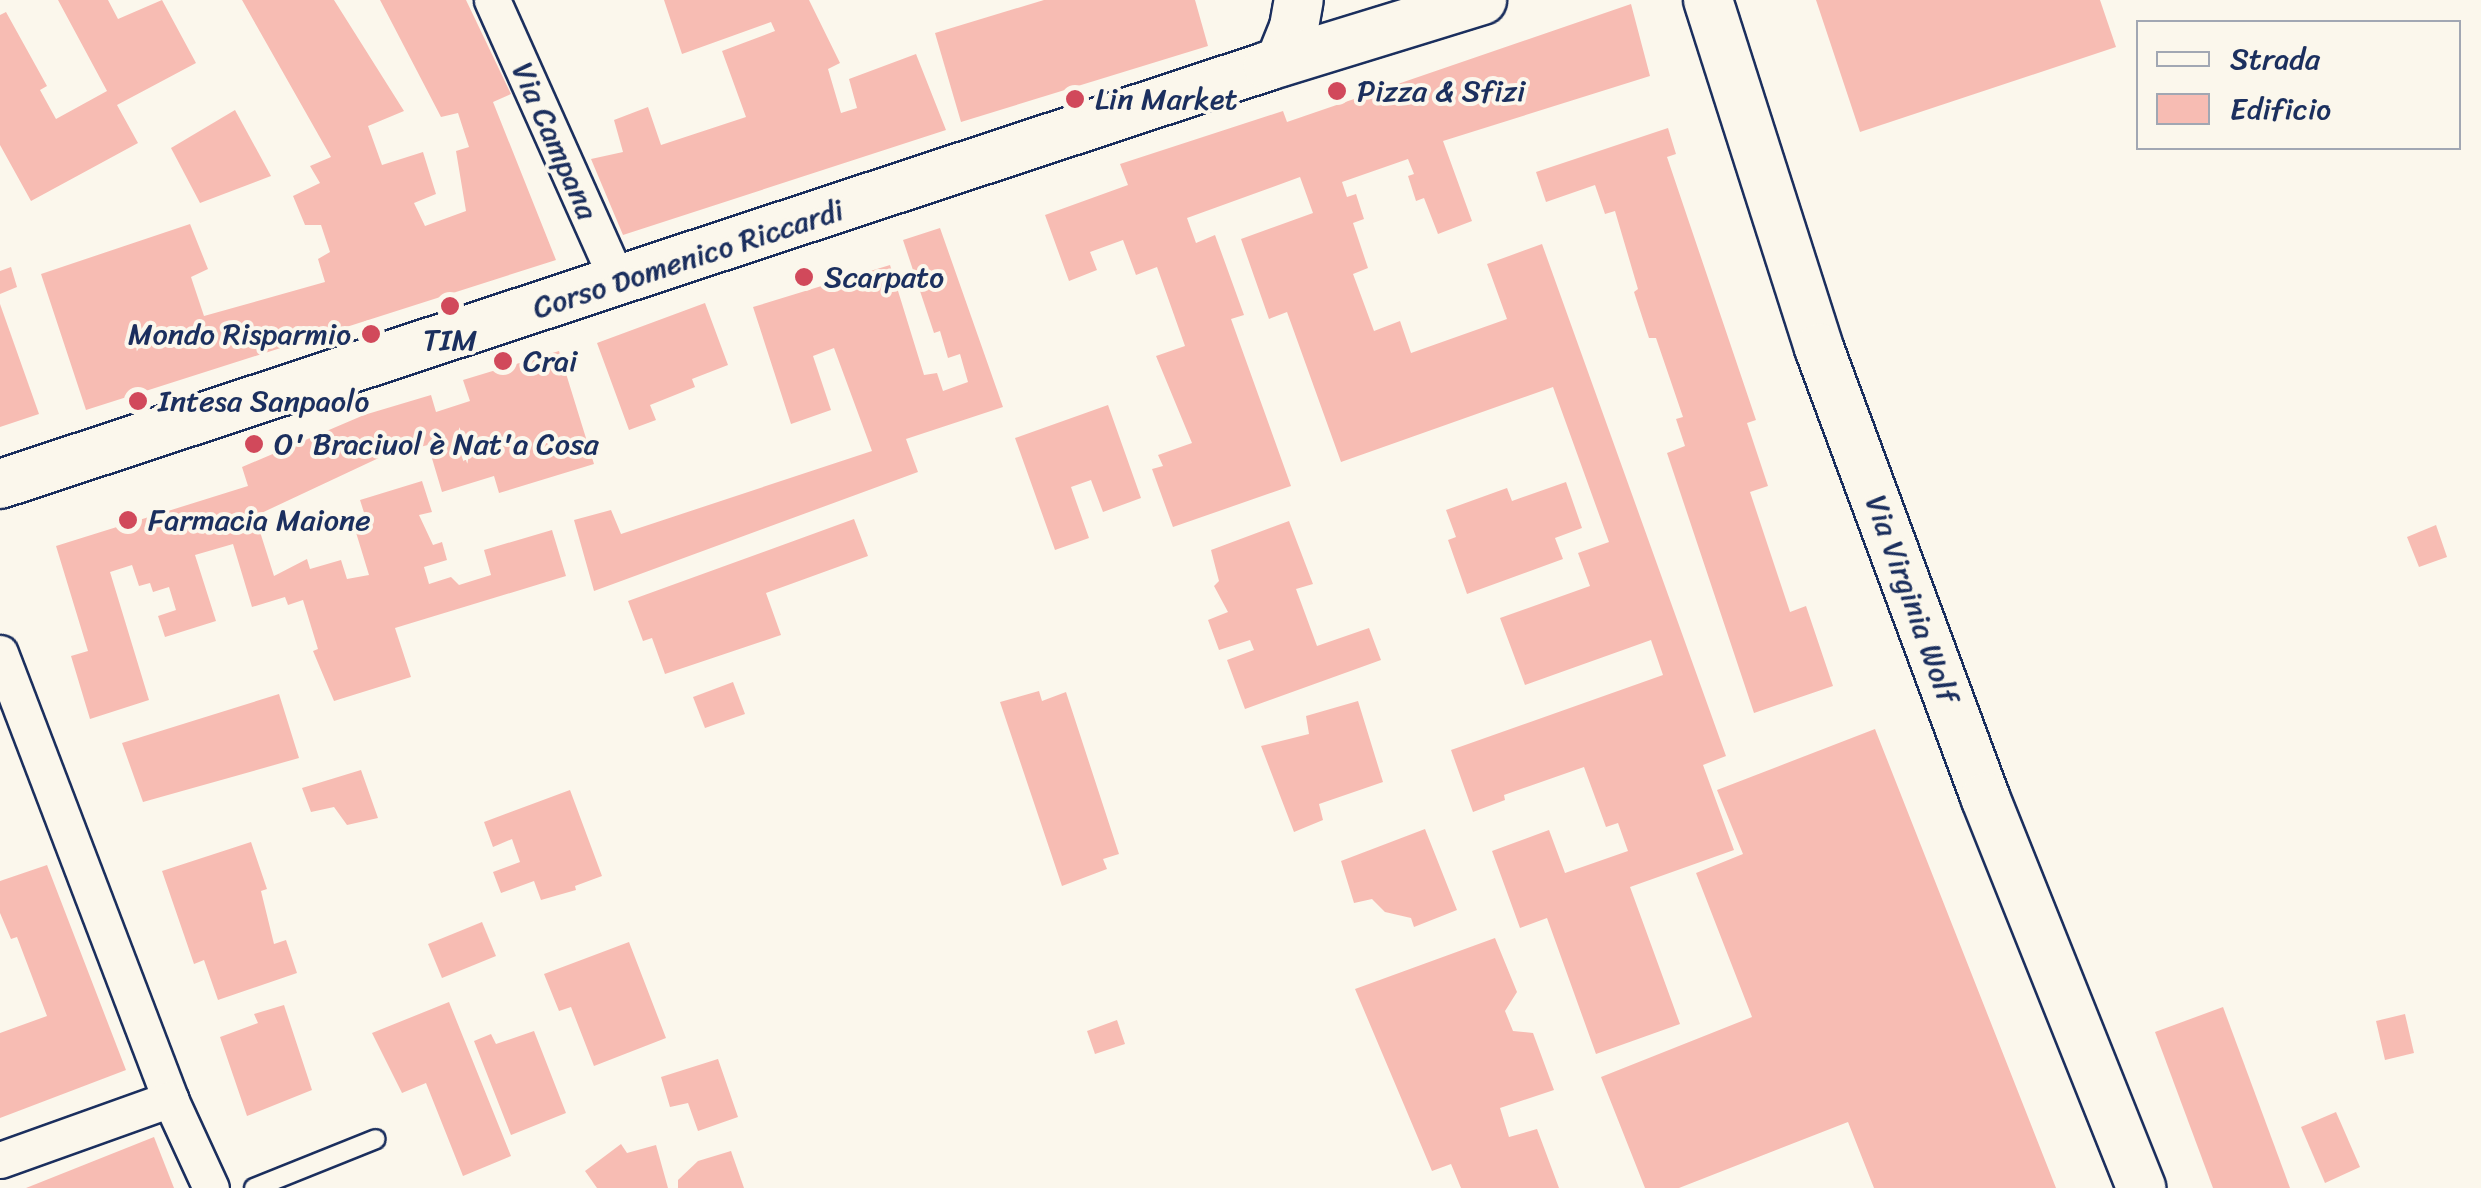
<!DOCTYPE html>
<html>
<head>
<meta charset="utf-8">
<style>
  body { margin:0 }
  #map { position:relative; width:2481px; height:1188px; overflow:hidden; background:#fbf7ec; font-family:Sriracha,sans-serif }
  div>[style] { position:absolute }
  .building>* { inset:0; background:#f7bcb3 }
  .roads { filter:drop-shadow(2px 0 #1b2f5e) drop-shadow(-2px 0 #1b2f5e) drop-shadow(0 2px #1b2f5e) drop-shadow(0 -2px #1b2f5e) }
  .lane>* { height:18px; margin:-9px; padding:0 9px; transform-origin:9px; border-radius:9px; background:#fbf7ec }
  .street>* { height:35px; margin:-17.5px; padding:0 17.5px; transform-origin:17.5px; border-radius:17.5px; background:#fbf7ec }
  .secondary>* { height:48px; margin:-24px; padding:0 24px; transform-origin:24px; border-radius:24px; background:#fbf7ec }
  .dots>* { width:28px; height:28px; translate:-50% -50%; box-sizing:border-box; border:5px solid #fbf7ec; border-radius:50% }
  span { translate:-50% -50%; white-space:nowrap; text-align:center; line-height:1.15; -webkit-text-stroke:8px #fbf7ec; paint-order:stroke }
  .poi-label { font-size:30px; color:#1b2f5e }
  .left { translate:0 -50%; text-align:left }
  .right { translate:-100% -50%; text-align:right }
  .street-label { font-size:30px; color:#1b2f5e }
  .legend { position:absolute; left:2136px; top:20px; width:325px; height:130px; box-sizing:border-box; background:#fbf7ec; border:2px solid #a1a7b3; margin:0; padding:12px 18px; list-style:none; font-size:30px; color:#1b2f5e }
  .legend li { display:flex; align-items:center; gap:20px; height:50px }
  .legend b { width:50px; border:2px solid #a1a7b3 }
</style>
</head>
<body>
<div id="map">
  <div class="building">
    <i style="clip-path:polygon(58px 0,108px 0,118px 19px,162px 0,196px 63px,117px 105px,138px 143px,31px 201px,0 145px,0 15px,6px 12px,47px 86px,40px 90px,56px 119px,107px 91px)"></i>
    <i style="clip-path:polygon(242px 0,334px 0,404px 111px,368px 126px,382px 165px,423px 152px,436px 194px,414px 203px,425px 226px,466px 211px,456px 151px,469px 147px,458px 113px,441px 117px,380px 0,466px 0,511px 94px,493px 102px,556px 260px,86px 410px,41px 274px,190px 224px,208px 269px,191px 277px,204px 316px,325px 282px,318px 259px,330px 252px,321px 225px,305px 225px,293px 196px,320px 183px,310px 166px,331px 157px)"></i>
    <i style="clip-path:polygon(664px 0,809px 0,840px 63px,828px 69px,841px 113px,857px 108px,849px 79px,916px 54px,946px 130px,623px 235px,591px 159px,623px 152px,614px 120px,648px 107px,661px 145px,746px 117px,722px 51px,775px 31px,771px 22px,682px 54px)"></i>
    <i style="clip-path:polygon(1044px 0,1195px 0,1208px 46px,961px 122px,935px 33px)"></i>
    <i style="clip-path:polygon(1816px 0,2100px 0,2116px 47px,1860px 132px)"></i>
    <i style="clip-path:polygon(1631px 4px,1650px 76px,1443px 141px,1472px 221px,1438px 234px,1424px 198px,1416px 201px,1408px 176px,1414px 174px,1408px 159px,1342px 182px,1347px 197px,1356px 194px,1364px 219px,1353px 223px,1368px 268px,1353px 274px,1374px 331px,1400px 321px,1411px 353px,1507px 319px,1487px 264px,1542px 244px,1726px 756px,1703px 765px,1734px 850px,1630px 887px,1680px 1024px,1596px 1054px,1547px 918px,1520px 928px,1492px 851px,1549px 830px,1565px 873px,1628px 851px,1618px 823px,1606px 827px,1584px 767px,1504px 795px,1505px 800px,1473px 812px,1451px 750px,1663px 675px,1651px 640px,1525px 685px,1500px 618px,1590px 586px,1578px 553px,1609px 542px,1553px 387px,1341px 462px,1287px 312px,1269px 319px,1241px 239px,1313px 213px,1300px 177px,1187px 218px,1196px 243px,1215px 235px,1244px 315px,1231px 319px,1291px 486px,1173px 527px,1152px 469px,1163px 466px,1158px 455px,1192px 443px,1156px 356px,1185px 346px,1157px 267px,1136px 275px,1123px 240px,1090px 252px,1097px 270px,1069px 281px,1045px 215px,1128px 185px,1120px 164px,1283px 111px,1287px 122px)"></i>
    <i style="clip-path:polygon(235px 110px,271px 176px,200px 203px,171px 148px)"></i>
    <i style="clip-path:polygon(1668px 128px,1676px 154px,1667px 157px,1756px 420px,1747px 423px,1768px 486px,1750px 492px,1790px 612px,1806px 606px,1833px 686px,1754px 713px,1667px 453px,1685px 446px,1676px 419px,1683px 417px,1656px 338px,1649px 338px,1634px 292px,1638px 289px,1615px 211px,1605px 214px,1595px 185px,1546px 202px,1536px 172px)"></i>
    <i style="clip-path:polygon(940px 228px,1003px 407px,906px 439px,918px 472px,594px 591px,574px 520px,611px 510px,621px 534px,872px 451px,834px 348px,813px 356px,831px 410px,791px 424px,753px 307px,890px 265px,924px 375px,937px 373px,943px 391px,968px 382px,960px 354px,948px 358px,940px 331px,934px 333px,903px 240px)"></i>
    <i style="clip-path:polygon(11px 267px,17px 287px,0 294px,0 271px)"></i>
    <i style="clip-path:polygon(705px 303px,728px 365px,692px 379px,695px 387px,650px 405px,656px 420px,629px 430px,597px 343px)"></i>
    <i style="clip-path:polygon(0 304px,39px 414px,0 427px)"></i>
    <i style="clip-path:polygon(559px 351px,594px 464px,499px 493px,494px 476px,442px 492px,428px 445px,383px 456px,255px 516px,274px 576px,307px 559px,310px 569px,341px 560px,347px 579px,369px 575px,354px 526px,367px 522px,360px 500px,422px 481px,432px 512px,419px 515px,433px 545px,442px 542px,447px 560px,424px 567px,429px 584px,451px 577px,459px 585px,491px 575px,484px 550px,552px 530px,566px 576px,395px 628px,411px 677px,334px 701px,313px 651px,318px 649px,303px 600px,288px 605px,285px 597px,252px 607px,233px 544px,195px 555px,216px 621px,165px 637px,158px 616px,176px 610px,169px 587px,153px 592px,150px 583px,139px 586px,132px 565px,110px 572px,149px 700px,90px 719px,71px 656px,88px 651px,56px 546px,248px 486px,242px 467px,364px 415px,431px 395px,436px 412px,470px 401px,463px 380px)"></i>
    <i style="clip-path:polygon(1108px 405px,1141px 498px,1103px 512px,1091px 480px,1071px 487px,1089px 538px,1055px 550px,1015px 438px)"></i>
    <i style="clip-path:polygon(1566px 482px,1582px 528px,1555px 538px,1563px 559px,1467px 594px,1448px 540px,1456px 537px,1446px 510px,1507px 488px,1512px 501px)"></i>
    <i style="clip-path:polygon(854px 519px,868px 556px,766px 593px,781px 635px,665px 674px,652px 638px,643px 641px,628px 601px)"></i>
    <i style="clip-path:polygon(1289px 521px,1313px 584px,1296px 589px,1317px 646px,1369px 628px,1381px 660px,1245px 709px,1227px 660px,1254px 650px,1250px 640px,1219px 650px,1208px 620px,1228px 612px,1214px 586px,1219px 581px,1211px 550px)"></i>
    <i style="clip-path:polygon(2436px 525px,2447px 557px,2419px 567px,2407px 537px)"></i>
    <i style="clip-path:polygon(733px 682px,745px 714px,705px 728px,693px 697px)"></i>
    <i style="clip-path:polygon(1039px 691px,1042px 701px,1066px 692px,1119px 854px,1103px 859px,1107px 869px,1062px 886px,1000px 702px)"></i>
    <i style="clip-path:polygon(279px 694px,299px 758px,143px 802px,122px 743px)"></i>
    <i style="clip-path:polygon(1358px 701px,1383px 782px,1319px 804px,1323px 820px,1294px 832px,1261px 746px,1309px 734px,1306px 716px)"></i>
    <i style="clip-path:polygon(1875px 729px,2056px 1188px,1874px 1188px,1848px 1122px,1679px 1188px,1645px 1188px,1601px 1077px,1752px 1017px,1696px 873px,1743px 854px,1717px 790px)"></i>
    <i style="clip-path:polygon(361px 770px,378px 818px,347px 825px,334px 807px,311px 812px,302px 788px)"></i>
    <i style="clip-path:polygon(570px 790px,602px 876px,575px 886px,576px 890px,541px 900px,534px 881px,501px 893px,493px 872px,520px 862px,512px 839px,493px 847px,484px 822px)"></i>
    <i style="clip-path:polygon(1425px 829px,1457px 910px,1414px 927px,1411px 918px,1385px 912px,1372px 899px,1354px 903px,1341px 861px)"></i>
    <i style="clip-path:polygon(251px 842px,267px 889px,261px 891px,274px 944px,286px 940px,297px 973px,218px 1000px,204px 960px,194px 964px,162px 871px)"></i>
    <i style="clip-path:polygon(47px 865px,126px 1070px,0 1118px,0 1033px,47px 1016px,17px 937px,11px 939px,0 913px,0 881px)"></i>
    <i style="clip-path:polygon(482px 922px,496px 956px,442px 978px,428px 944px)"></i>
    <i style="clip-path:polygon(1495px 938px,1517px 992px,1505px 1011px,1513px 1031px,1533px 1033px,1554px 1090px,1500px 1108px,1509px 1137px,1537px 1129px,1559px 1188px,1461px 1188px,1451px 1164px,1432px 1171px,1355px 989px)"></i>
    <i style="clip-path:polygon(629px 942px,666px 1038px,594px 1066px,571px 1007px,559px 1011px,544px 974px)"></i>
    <i style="clip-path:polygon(449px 1002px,511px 1156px,463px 1176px,426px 1083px,402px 1093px,372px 1033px)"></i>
    <i style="clip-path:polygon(284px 1005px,312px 1090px,247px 1116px,220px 1037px,258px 1023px,254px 1014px)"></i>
    <i style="clip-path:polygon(2223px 1007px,2290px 1188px,2213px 1188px,2155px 1032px)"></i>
    <i style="clip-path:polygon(2405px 1014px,2414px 1053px,2385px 1060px,2376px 1021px)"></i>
    <i style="clip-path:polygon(1117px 1020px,1125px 1044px,1095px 1054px,1087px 1031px)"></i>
    <i style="clip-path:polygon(534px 1031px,566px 1113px,511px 1135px,474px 1041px,491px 1034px,496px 1044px)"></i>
    <i style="clip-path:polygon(718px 1059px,738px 1117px,698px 1131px,688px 1103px,670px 1107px,661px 1077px)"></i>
    <i style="clip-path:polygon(2336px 1112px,2360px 1167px,2325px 1183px,2301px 1127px)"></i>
    <i style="clip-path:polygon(154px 1137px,174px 1188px,26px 1188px)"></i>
    <i style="clip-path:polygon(621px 1144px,627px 1153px,656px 1145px,668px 1188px,597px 1188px,585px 1171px)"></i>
    <i style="clip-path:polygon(731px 1151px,744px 1188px,678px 1188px,678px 1180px,698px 1161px)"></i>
  </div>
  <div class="roads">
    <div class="lane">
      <i style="left:254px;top:1188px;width:131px;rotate:-21.9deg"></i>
    </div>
    <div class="street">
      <i style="left:492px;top:0;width:309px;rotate:65.9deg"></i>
      <i style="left:0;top:653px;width:477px;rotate:69.1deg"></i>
      <i style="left:170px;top:1099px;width:98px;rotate:65.3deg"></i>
      <i style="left:0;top:1160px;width:181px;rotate:-19.7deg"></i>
    </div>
    <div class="secondary">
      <i style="left:1708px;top:0;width:365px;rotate:72.3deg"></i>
      <i style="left:1819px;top:348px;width:479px;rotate:69.7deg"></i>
      <i style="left:1985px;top:797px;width:421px;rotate:68.2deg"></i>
      <i style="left:1280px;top:62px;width:38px;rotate:-68deg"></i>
      <i style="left:1294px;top:27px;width:27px;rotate:-80deg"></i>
      <i style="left:0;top:484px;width:1335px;rotate:-18.24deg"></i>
      <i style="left:1268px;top:66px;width:224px;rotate:-17.1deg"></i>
    </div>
  </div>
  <div class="dots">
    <i style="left:1337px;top:91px;background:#d1495b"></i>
    <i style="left:1075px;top:99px;background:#d1495b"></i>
    <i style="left:804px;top:277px;background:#d1495b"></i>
    <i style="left:450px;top:306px;background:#d1495b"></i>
    <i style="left:371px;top:334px;background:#d1495b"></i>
    <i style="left:503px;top:361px;background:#d1495b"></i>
    <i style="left:138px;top:401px;background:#d1495b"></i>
    <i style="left:254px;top:444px;background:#d1495b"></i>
    <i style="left:128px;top:520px;background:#d1495b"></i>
  </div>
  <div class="poi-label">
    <span class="left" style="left:1357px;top:91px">Pizza &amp; Sfizi</span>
    <span class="left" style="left:1095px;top:99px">Lin Market</span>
    <span class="left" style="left:824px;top:277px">Scarpato</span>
    <span class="right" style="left:351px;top:334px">Mondo Risparmio</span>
    <span style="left:450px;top:340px">TIM</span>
    <span class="left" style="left:523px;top:361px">Crai</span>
    <span class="left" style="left:158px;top:401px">Intesa Sanpaolo</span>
    <span class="left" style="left:274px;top:444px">O' Braciuol è Nat'a Cosa</span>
    <span class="left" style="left:148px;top:520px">Farmacia Maione</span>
  </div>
  <div class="street-label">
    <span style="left:555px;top:141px;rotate:66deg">Via Campana</span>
    <span style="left:688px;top:259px;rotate:-18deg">Corso Domenico Riccardi</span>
    <span style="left:1912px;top:599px;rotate:70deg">Via Virginia Wolf</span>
  </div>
  <ul class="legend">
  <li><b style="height:12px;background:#fbf7ec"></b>Strada</li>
  <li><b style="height:28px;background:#f7bcb3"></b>Edificio</li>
  </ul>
</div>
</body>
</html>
